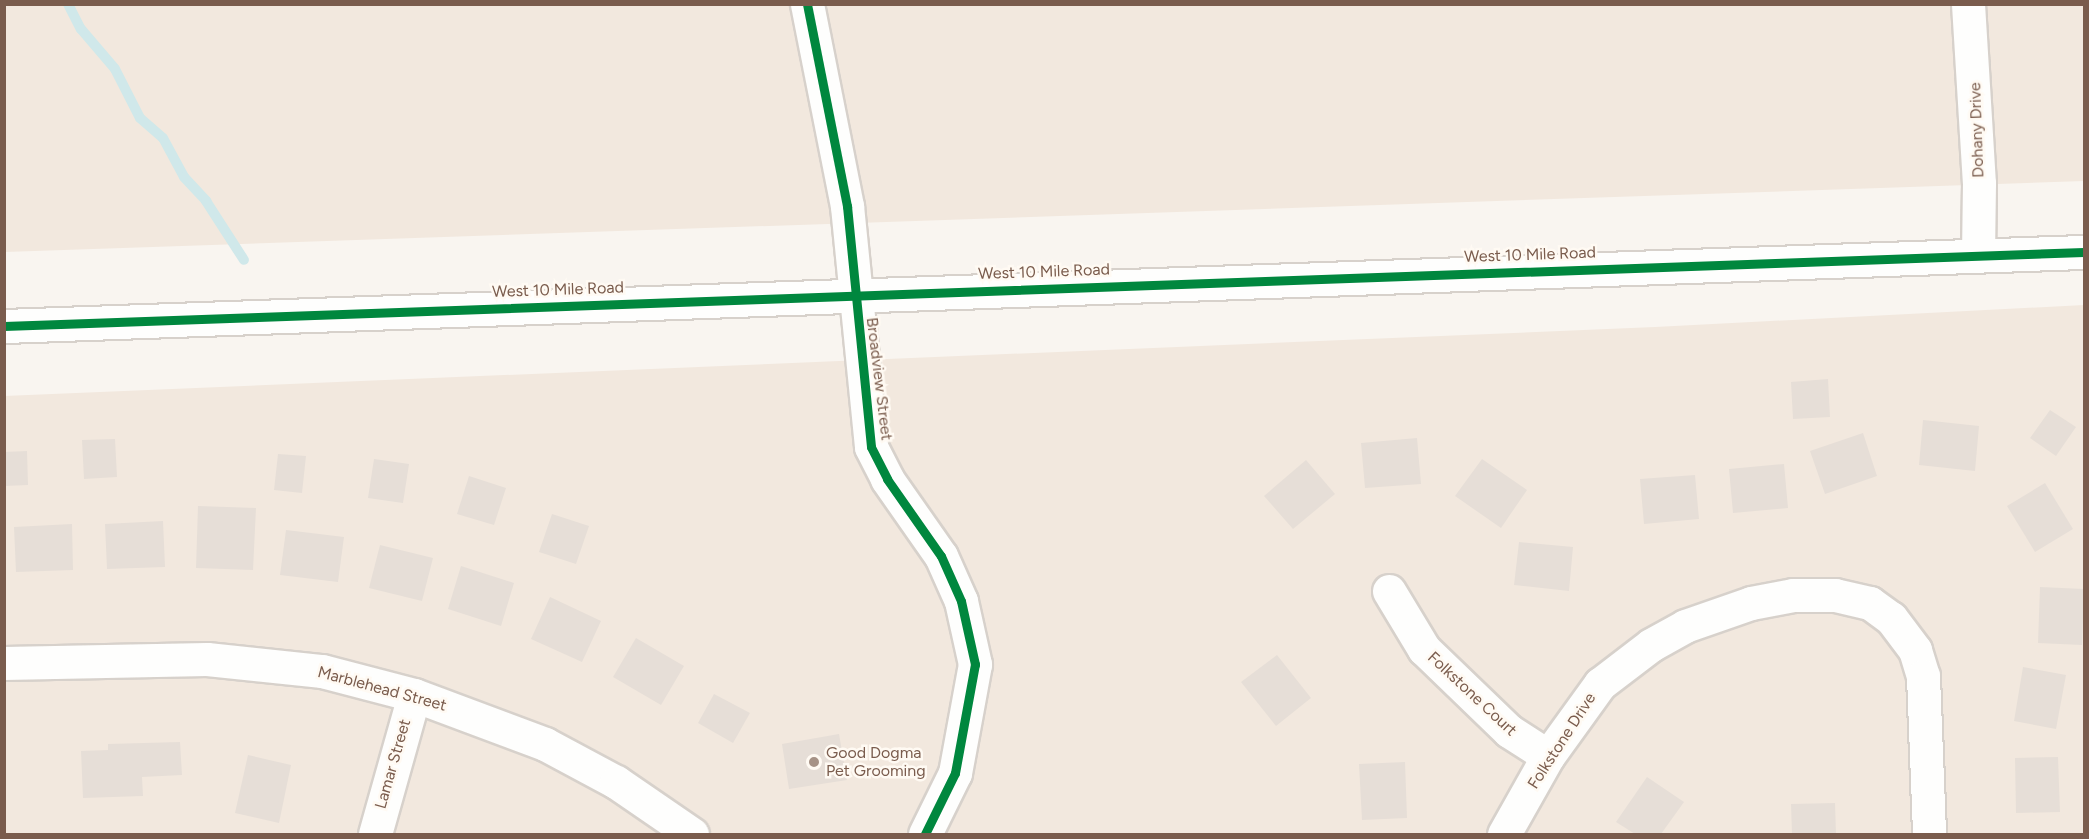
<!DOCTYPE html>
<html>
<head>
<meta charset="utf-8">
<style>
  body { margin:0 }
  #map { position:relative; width:2089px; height:839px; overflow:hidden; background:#f9f5f0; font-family:Figtree,sans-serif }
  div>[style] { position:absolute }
  .residential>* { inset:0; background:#f2e8de }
  .stream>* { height:10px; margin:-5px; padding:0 5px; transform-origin:5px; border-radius:5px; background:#d0e8ea }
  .building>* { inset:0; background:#e6ded7 }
  .roads { filter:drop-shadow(2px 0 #d7d1cb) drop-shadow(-2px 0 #d7d1cb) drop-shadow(0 2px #d7d1cb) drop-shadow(0 -2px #d7d1cb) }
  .minor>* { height:33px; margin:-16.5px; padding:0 16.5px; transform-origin:16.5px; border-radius:16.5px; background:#fefefd }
  .cycleway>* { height:9px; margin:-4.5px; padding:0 4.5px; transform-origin:4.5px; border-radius:4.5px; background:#00873e }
  .dots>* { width:16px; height:16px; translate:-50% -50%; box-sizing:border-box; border:3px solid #fffaf3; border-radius:50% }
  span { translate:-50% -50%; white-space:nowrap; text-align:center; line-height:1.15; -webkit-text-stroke:5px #fffaf3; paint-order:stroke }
  .street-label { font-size:16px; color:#7a5c4d }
  .poi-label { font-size:16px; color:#7a5c4d }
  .left { translate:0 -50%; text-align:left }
  .frame { position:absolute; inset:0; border:6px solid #7a5c4d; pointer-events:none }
</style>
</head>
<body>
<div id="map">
  <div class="residential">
    <i style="clip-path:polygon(4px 5px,2084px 5px,2084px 181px,5px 252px)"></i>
    <i style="clip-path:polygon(2084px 305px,2084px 834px,5px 834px,4px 396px,1655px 327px)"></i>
  </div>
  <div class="stream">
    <i style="left:68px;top:4px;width:28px;rotate:63deg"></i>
    <i style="left:81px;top:29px;width:52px;rotate:49.6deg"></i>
    <i style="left:115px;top:69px;width:55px;rotate:63deg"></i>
    <i style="left:140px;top:118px;width:30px;rotate:41deg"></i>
    <i style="left:163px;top:138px;width:44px;rotate:61.7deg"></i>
    <i style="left:184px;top:177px;width:33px;rotate:47deg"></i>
    <i style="left:206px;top:201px;width:70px;rotate:57.2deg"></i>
  </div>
  <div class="building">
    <i style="clip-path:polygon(1828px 379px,1830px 417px,1793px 419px,1791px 382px)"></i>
    <i style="clip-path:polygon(2050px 410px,2076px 427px,2056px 456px,2030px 438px)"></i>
    <i style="clip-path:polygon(1923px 420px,1979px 426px,1975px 471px,1919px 465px)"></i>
    <i style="clip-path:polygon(1863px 433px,1877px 476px,1825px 494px,1810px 451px)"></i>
    <i style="clip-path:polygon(1417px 438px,1421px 484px,1365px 488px,1361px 443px)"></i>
    <i style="clip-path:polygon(115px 439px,117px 477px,84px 479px,82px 440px)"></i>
    <i style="clip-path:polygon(27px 451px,28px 485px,4px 486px,4px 452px)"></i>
    <i style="clip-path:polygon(278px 454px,306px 456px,302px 493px,274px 490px)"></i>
    <i style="clip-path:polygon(374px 459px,409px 464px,403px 503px,368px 498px)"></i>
    <i style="clip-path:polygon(1482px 459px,1527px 490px,1501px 528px,1455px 496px)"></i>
    <i style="clip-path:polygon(1306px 460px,1335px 494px,1293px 529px,1264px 496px)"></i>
    <i style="clip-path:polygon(1784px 464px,1788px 508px,1733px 513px,1729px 469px)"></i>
    <i style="clip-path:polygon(1695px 475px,1699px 519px,1644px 524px,1640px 479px)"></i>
    <i style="clip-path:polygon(469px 476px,506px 488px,494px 525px,457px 514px)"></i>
    <i style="clip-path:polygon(2045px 483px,2073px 529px,2035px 552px,2007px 506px)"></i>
    <i style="clip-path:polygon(198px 506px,256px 508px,253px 570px,196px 568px)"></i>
    <i style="clip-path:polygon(552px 514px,589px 526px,576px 564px,539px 552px)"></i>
    <i style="clip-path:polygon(163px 521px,165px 567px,107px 569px,105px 524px)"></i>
    <i style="clip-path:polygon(72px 524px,73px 570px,16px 572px,14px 527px)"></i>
    <i style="clip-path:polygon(286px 530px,344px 537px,338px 582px,280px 575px)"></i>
    <i style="clip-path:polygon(1519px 542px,1573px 547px,1569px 591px,1514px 585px)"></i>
    <i style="clip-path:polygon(380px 545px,433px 558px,422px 601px,369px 588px)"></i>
    <i style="clip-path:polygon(461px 566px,514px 583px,501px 626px,448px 609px)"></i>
    <i style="clip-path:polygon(2040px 587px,2084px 589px,2082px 645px,2038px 643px)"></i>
    <i style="clip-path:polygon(550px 597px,601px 621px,582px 662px,531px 639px)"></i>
    <i style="clip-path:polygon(636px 638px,684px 666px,661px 705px,613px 677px)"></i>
    <i style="clip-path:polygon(1277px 655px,1311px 698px,1276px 726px,1241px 682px)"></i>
    <i style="clip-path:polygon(2023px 667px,2066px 675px,2056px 729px,2014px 721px)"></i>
    <i style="clip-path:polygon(714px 694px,750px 713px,733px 743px,698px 723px)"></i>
    <i style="clip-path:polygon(839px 734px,847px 780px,789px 789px,782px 744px)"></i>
    <i style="clip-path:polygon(180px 742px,182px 775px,142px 777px,143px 796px,83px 798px,81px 751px,108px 750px,108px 744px)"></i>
    <i style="clip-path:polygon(248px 755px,291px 765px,279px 823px,235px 813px)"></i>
    <i style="clip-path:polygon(2058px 757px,2060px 812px,2016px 813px,2015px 758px)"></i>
    <i style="clip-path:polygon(1405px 762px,1407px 818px,1362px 820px,1359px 764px)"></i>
    <i style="clip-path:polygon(1647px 777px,1684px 802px,1661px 834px,1635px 834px,1616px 822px)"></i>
    <i style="clip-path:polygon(1835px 803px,1836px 834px,1792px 834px,1791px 804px)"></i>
  </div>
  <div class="roads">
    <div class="minor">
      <i style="left:807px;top:4px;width:206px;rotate:78.8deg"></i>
      <i style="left:847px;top:206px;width:242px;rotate:84.3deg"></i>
      <i style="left:871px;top:447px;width:36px;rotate:63deg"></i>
      <i style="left:887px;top:479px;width:94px;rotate:55deg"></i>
      <i style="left:941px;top:556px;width:49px;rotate:66deg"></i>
      <i style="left:961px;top:601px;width:65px;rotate:77.5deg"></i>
      <i style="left:975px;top:664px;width:111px;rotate:100.4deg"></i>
      <i style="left:955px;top:773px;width:68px;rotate:116.2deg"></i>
      <i style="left:1968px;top:4px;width:179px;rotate:86.5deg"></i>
      <i style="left:1979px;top:183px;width:73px;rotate:90.8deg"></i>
      <i style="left:4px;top:326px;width:2081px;rotate:-2.04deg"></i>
      <i style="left:1389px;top:591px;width:68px;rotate:58.9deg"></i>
      <i style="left:1424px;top:649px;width:118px;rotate:44deg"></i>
      <i style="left:1509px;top:731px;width:46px;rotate:32.7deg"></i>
      <i style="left:4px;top:663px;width:203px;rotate:-1.1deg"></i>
      <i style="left:207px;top:659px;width:116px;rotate:6deg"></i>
      <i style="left:322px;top:671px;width:95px;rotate:14.6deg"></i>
      <i style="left:414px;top:695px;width:140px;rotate:20.5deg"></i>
      <i style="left:545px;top:744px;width:81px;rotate:28.2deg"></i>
      <i style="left:616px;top:782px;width:92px;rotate:34.4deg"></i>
      <i style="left:375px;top:834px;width:144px;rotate:-74.3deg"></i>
      <i style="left:1504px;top:834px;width:90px;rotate:-60.6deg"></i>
      <i style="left:1548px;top:756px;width:89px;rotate:-54.2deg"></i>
      <i style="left:1600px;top:684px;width:64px;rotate:-37.4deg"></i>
      <i style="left:1651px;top:645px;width:39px;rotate:-29deg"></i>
      <i style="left:1685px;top:626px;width:70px;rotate:-19.2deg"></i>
      <i style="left:1751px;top:603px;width:43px;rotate:-10.8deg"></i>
      <i style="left:1793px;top:595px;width:42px"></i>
      <i style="left:1835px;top:595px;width:36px;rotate:13deg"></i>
      <i style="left:1870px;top:603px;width:26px;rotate:36deg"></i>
      <i style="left:1891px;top:618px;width:40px;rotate:53deg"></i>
      <i style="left:1915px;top:650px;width:27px;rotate:73deg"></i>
      <i style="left:1923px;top:676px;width:158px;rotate:87.8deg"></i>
    </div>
  </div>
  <div class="cycleway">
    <i style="left:807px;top:4px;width:206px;rotate:78.8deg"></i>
    <i style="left:847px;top:206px;width:242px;rotate:84.3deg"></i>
    <i style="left:871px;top:447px;width:36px;rotate:63deg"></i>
    <i style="left:887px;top:479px;width:94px;rotate:55deg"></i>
    <i style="left:941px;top:556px;width:49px;rotate:66deg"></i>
    <i style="left:961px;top:601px;width:65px;rotate:77.5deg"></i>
    <i style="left:975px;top:664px;width:111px;rotate:100.4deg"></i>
    <i style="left:955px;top:773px;width:68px;rotate:116.2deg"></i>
    <i style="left:4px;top:326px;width:2081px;rotate:-2.04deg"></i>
  </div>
  <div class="dots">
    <i style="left:814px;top:762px;background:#a69286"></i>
  </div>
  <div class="street-label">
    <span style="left:1977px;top:130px;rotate:-92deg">Dohany Drive</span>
    <span style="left:1530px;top:255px;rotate:-2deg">West 10 Mile Road</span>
    <span style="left:1044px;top:272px;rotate:-2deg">West 10 Mile Road</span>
    <span style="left:558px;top:290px;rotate:-2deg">West 10 Mile Road</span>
    <span style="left:879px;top:379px;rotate:83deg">Broadview Street</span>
    <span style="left:382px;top:689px;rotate:15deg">Marblehead Street</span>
    <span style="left:1472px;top:694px;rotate:43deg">Folkstone Court</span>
    <span style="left:1562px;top:741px;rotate:-57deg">Folkstone Drive</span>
    <span style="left:393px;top:764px;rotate:-74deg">Lamar Street</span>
  </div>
  <div class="poi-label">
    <span class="left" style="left:826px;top:762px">Good Dogma<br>Pet Grooming</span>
  </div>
  <div class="frame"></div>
</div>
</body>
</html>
